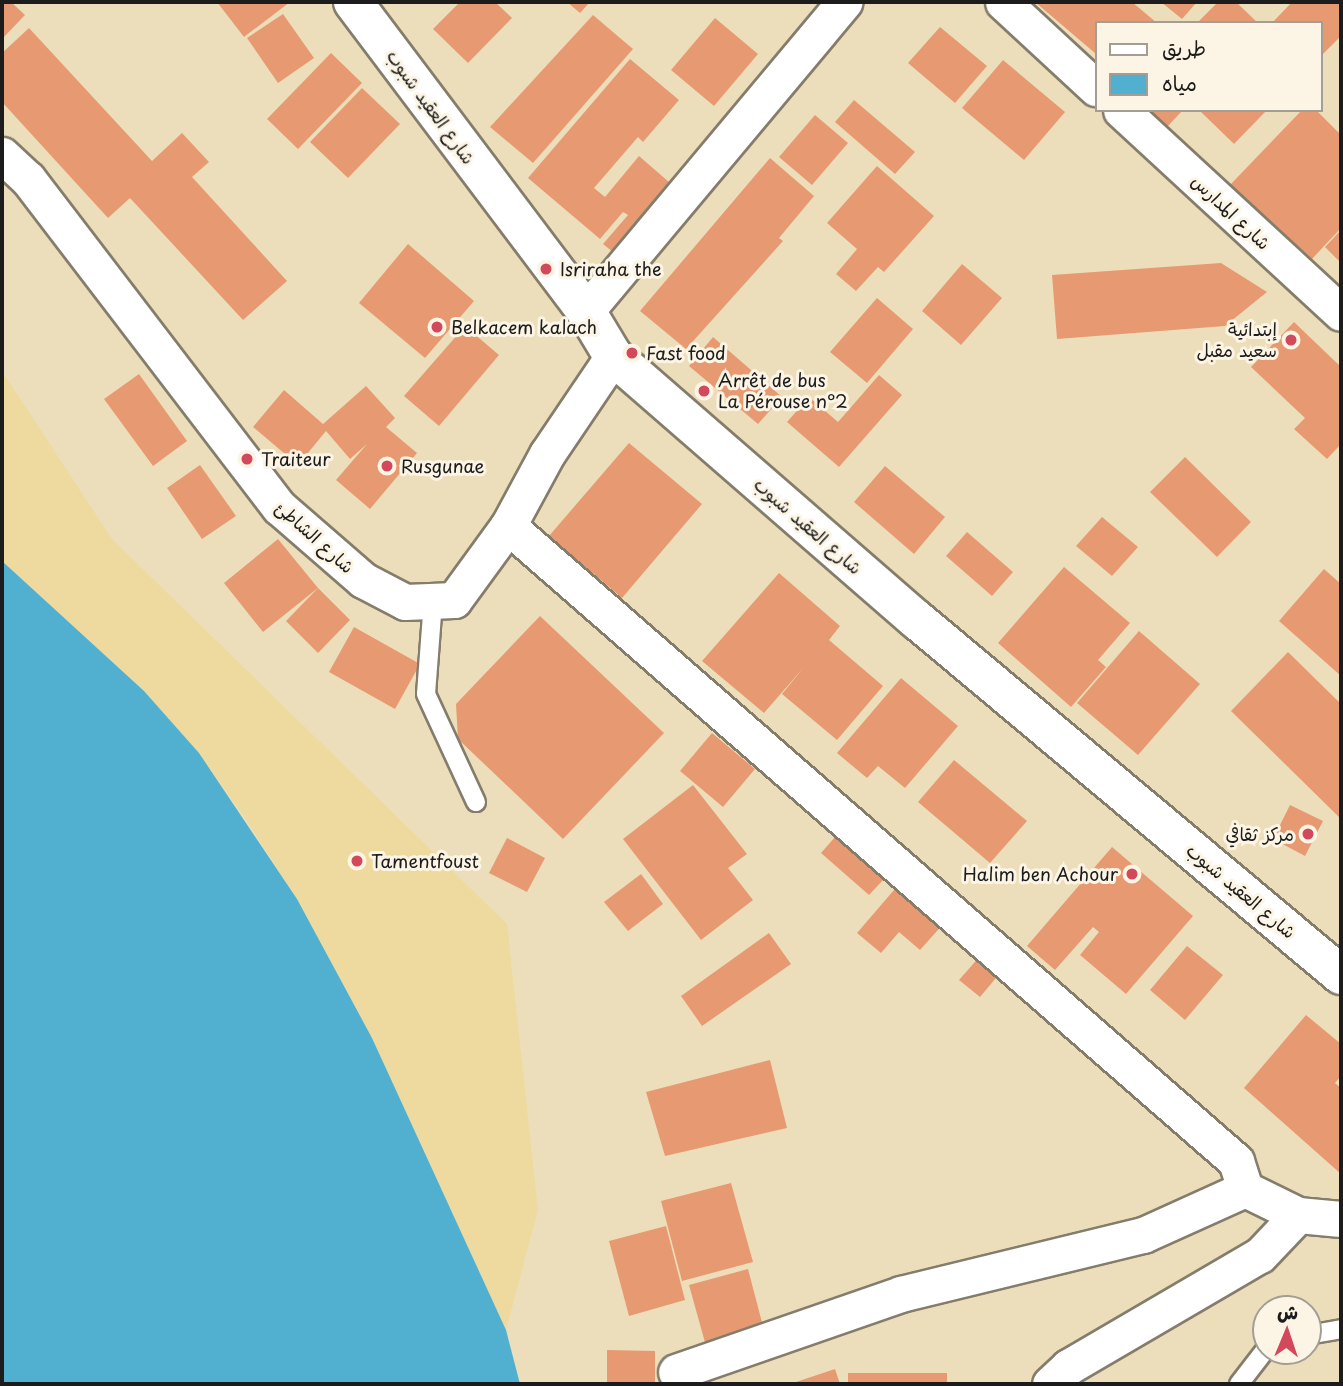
<!DOCTYPE html>
<html>
<head>
<meta charset="utf-8">
<style>
  body { margin:0 }
  #map { position:relative; width:1343px; height:1386px; overflow:hidden; background:#eddebb; font-family:"Playpen Sans","Playpen Sans Arabic",sans-serif }
  div>[style] { position:absolute }
  .sand>* { inset:0; background:#eeda9e }
  .water>* { inset:0; background:#51b0cf }
  .building>* { inset:0; background:#e79a71 }
  .roads { filter:drop-shadow(2px 0 #847d6c) drop-shadow(-2px 0 #847d6c) drop-shadow(0 2px #847d6c) drop-shadow(0 -2px #847d6c) }
  .lane>* { height:18px; margin:-9px; padding:0 9px; transform-origin:9px; border-radius:9px; background:#fff }
  .street>* { height:35px; margin:-17.5px; padding:0 17.5px; transform-origin:17.5px; border-radius:17.5px; background:#fff }
  .secondary>* { height:38px; margin:-19px; padding:0 19px; transform-origin:19px; border-radius:19px; background:#fff }
  .dots>* { width:19px; height:19px; translate:-50% -50%; box-sizing:border-box; border:4px solid #fcf5e5; border-radius:50% }
  span { translate:-50% -50%; white-space:nowrap; text-align:center; line-height:1.15; -webkit-text-stroke:6px #fcf5e5; paint-order:stroke }
  .street-label { font-size:18px; color:#1c1c1c }
  .poi-label { font-size:18px; color:#1c1c1c }
  .left { translate:0 -50%; text-align:left }
  .right { translate:-100% -50%; text-align:right }
  .frame { position:absolute; inset:0; border:4px solid #1c1c1c; pointer-events:none }
  .legend { position:absolute; left:1095px; top:21px; width:228px; height:91px; box-sizing:border-box; background:#fcf5e5; border:2px solid #a29e95; margin:0; padding:9px 12px; list-style:none; font-size:21px; color:#1c1c1c }
  .legend li { display:flex; align-items:center; gap:14px; height:35px }
  .legend b { width:35px; border:2px solid #a29e95 }
  .north { position:absolute; left:1252px; top:1295px; width:70px; height:70px; box-sizing:border-box; background:#fcf5e5; border:2px solid #a29e95; border-radius:50%; rotate:2deg; font-size:19px; font-weight:700; line-height:28px; text-align:center; color:#1c1c1c }
  .north::after { content:''; display:block; margin:auto; width:24px; height:32px; background:#d1495b; clip-path:polygon(50% 0,100% 100%,50% 72%,0 100%) }
</style>
</head>
<body>
<div id="map">
  <div class="sand">
    <i style="clip-path:polygon(2px 371px,112px 539px,507px 924px,538px 1210px,506px 1330px,372px 1038px,297px 899px,248px 823px,199px 753px,144px 691px,2px 561px)"></i>
  </div>
  <div class="water">
    <i style="clip-path:polygon(2px 561px,144px 691px,199px 753px,297px 899px,372px 1038px,506px 1330px,520px 1384px,2px 1384px)"></i>
  </div>
  <div class="building">
    <i style="clip-path:polygon(2px 2px,11px 2px,25px 15px,2px 39px)"></i>
    <i style="clip-path:polygon(217px 2px,290px 2px,244px 37px)"></i>
    <i style="clip-path:polygon(460px 2px,495px 2px,512px 18px,468px 63px,433px 29px)"></i>
    <i style="clip-path:polygon(567px 2px,590px 2px,580px 13px)"></i>
    <i style="clip-path:polygon(1035px 2px,1132px 2px,1157px 23px,1096px 23px,1096px 54px)"></i>
    <i style="clip-path:polygon(1161px 2px,1197px 2px,1182px 19px)"></i>
    <i style="clip-path:polygon(1218px 2px,1236px 2px,1258px 23px,1197px 23px)"></i>
    <i style="clip-path:polygon(1292px 2px,1341px 2px,1341px 36px,1320px 57px,1320px 23px,1272px 23px)"></i>
    <i style="clip-path:polygon(283px 14px,314px 58px,278px 83px,247px 38px)"></i>
    <i style="clip-path:polygon(593px 15px,633px 49px,533px 163px,490px 127px)"></i>
    <i style="clip-path:polygon(715px 18px,758px 54px,714px 106px,671px 70px)"></i>
    <i style="clip-path:polygon(940px 27px,987px 66px,955px 103px,908px 63px)"></i>
    <i style="clip-path:polygon(29px 28px,152px 161px,182px 133px,209px 162px,192px 177px,287px 281px,243px 320px,130px 198px,108px 218px,2px 102px,2px 53px)"></i>
    <i style="clip-path:polygon(331px 53px,362px 83px,298px 149px,267px 119px)"></i>
    <i style="clip-path:polygon(630px 59px,679px 100px,643px 142px,638px 137px,594px 188px,605px 197px,639px 156px,677px 189px,619px 257px,603px 244px,628px 215px,623px 212px,600px 239px,528px 178px)"></i>
    <i style="clip-path:polygon(1003px 60px,1065px 112px,1024px 160px,962px 108px)"></i>
    <i style="clip-path:polygon(362px 88px,400px 124px,348px 178px,310px 142px)"></i>
    <i style="clip-path:polygon(854px 100px,915px 152px,895px 174px,835px 122px)"></i>
    <i style="clip-path:polygon(1150px 110px,1183px 110px,1167px 127px)"></i>
    <i style="clip-path:polygon(1199px 110px,1267px 110px,1234px 144px)"></i>
    <i style="clip-path:polygon(1302px 110px,1316px 110px,1341px 135px,1341px 228px,1312px 259px,1230px 185px)"></i>
    <i style="clip-path:polygon(815px 115px,848px 143px,812px 185px,779px 157px)"></i>
    <i style="clip-path:polygon(770px 158px,814px 196px,779px 238px,783px 241px,686px 349px,640px 311px)"></i>
    <i style="clip-path:polygon(877px 166px,934px 216px,884px 272px,878px 267px,856px 291px,836px 274px,857px 249px,827px 223px)"></i>
    <i style="clip-path:polygon(1341px 230px,1341px 263px,1325px 247px)"></i>
    <i style="clip-path:polygon(408px 244px,474px 301px,425px 358px,359px 303px)"></i>
    <i style="clip-path:polygon(1221px 263px,1267px 292px,1225px 326px,1057px 339px,1052px 275px)"></i>
    <i style="clip-path:polygon(962px 264px,1002px 298px,961px 345px,922px 311px)"></i>
    <i style="clip-path:polygon(877px 298px,913px 329px,867px 383px,830px 352px)"></i>
    <i style="clip-path:polygon(1294px 322px,1341px 367px,1341px 444px,1327px 459px,1294px 429px,1305px 418px,1251px 367px)"></i>
    <i style="clip-path:polygon(465px 326px,499px 355px,439px 426px,404px 396px)"></i>
    <i style="clip-path:polygon(713px 337px,782px 397px,758px 424px,689px 366px)"></i>
    <i style="clip-path:polygon(139px 374px,187px 441px,153px 466px,104px 399px)"></i>
    <i style="clip-path:polygon(879px 375px,902px 395px,839px 467px,787px 422px,809px 397px,838px 422px)"></i>
    <i style="clip-path:polygon(366px 386px,395px 418px,386px 427px,417px 453px,370px 509px,336px 480px,367px 444px,350px 459px,326px 431px,298px 465px,253px 427px,284px 390px,323px 424px)"></i>
    <i style="clip-path:polygon(629px 443px,702px 504px,622px 598px,549px 536px)"></i>
    <i style="clip-path:polygon(1185px 457px,1251px 522px,1217px 557px,1150px 492px)"></i>
    <i style="clip-path:polygon(200px 465px,236px 516px,202px 539px,167px 488px)"></i>
    <i style="clip-path:polygon(885px 466px,945px 517px,914px 554px,854px 502px)"></i>
    <i style="clip-path:polygon(1102px 517px,1138px 547px,1112px 576px,1076px 546px)"></i>
    <i style="clip-path:polygon(967px 532px,1013px 572px,992px 596px,946px 556px)"></i>
    <i style="clip-path:polygon(278px 539px,318px 588px,263px 632px,224px 583px)"></i>
    <i style="clip-path:polygon(1064px 567px,1130px 623px,1098px 660px,1106px 667px,1071px 707px,998px 643px)"></i>
    <i style="clip-path:polygon(1324px 569px,1341px 584px,1341px 676px,1279px 621px)"></i>
    <i style="clip-path:polygon(779px 573px,840px 626px,829px 640px,883px 686px,837px 740px,782px 694px,804px 667px,764px 713px,702px 661px)"></i>
    <i style="clip-path:polygon(318px 588px,350px 620px,318px 653px,286px 621px)"></i>
    <i style="clip-path:polygon(540px 616px,664px 733px,563px 839px,458px 739px,456px 704px)"></i>
    <i style="clip-path:polygon(354px 627px,420px 664px,395px 709px,329px 672px)"></i>
    <i style="clip-path:polygon(1139px 631px,1200px 684px,1138px 755px,1077px 703px)"></i>
    <i style="clip-path:polygon(1288px 652px,1341px 704px,1341px 819px,1231px 711px)"></i>
    <i style="clip-path:polygon(901px 678px,958px 726px,905px 788px,878px 766px,867px 778px,837px 753px)"></i>
    <i style="clip-path:polygon(712px 733px,755px 769px,723px 807px,680px 771px)"></i>
    <i style="clip-path:polygon(954px 760px,1027px 821px,990px 863px,918px 802px)"></i>
    <i style="clip-path:polygon(693px 785px,747px 854px,728px 868px,753px 900px,701px 940px,623px 839px)"></i>
    <i style="clip-path:polygon(1290px 805px,1323px 821px,1305px 856px,1273px 839px)"></i>
    <i style="clip-path:polygon(835px 837px,884px 879px,869px 895px,821px 853px)"></i>
    <i style="clip-path:polygon(507px 838px,545px 858px,527px 892px,489px 873px)"></i>
    <i style="clip-path:polygon(1112px 847px,1193px 916px,1126px 994px,1080px 955px,1099px 932px,1093px 927px,1055px 970px,1027px 946px)"></i>
    <i style="clip-path:polygon(641px 874px,663px 904px,628px 931px,604px 902px)"></i>
    <i style="clip-path:polygon(900px 883px,945px 922px,920px 950px,899px 932px,881px 953px,857px 933px)"></i>
    <i style="clip-path:polygon(769px 933px,791px 964px,702px 1026px,681px 996px)"></i>
    <i style="clip-path:polygon(1187px 946px,1223px 975px,1185px 1020px,1150px 990px)"></i>
    <i style="clip-path:polygon(981px 955px,1001px 972px,980px 997px,959px 980px)"></i>
    <i style="clip-path:polygon(1306px 1015px,1341px 1044px,1341px 1076px,1335px 1083px,1341px 1088px,1341px 1174px,1244px 1088px)"></i>
    <i style="clip-path:polygon(770px 1060px,787px 1128px,665px 1156px,646px 1092px)"></i>
    <i style="clip-path:polygon(731px 1183px,753px 1262px,682px 1281px,661px 1201px)"></i>
    <i style="clip-path:polygon(666px 1226px,685px 1300px,629px 1316px,609px 1241px)"></i>
    <i style="clip-path:polygon(748px 1269px,764px 1330px,706px 1346px,689px 1285px)"></i>
    <i style="clip-path:polygon(607px 1350px,655px 1351px,655px 1384px,607px 1384px)"></i>
    <i style="clip-path:polygon(835px 1369px,840px 1384px,790px 1384px)"></i>
    <i style="clip-path:polygon(848px 1373px,947px 1373px,947px 1384px,848px 1384px)"></i>
  </div>
  <div class="roads">
    <div class="lane">
      <i style="left:433px;top:601px;width:93px;rotate:94.3deg"></i>
      <i style="left:426px;top:694px;width:119px;rotate:65.2deg"></i>
      <i style="left:1308px;top:1335px;width:34px;rotate:-10deg"></i>
      <i style="left:1239px;top:1384px;width:44px;rotate:-52.4deg"></i>
    </div>
    <div class="street">
      <i style="left:1003px;top:2px;width:127px;rotate:42.8deg"></i>
      <i style="left:1121px;top:110px;width:299px;rotate:42.7deg"></i>
      <i style="left:2px;top:155px;width:35px;rotate:43deg"></i>
      <i style="left:28px;top:179px;width:413px;rotate:52.6deg"></i>
      <i style="left:279px;top:507px;width:111px;rotate:41deg"></i>
      <i style="left:363px;top:580px;width:47px;rotate:27.6deg"></i>
      <i style="left:405px;top:602px;width:49px;rotate:-2.3deg"></i>
      <i style="left:454px;top:600px;width:92px;rotate:-53.9deg"></i>
      <i style="left:508px;top:526px;width:82px;rotate:-61.6deg"></i>
      <i style="left:547px;top:454px;width:118px;rotate:-56deg"></i>
      <i style="left:586px;top:311px;width:403px;rotate:-50.1deg"></i>
      <i style="left:508px;top:526px;width:966px;rotate:41.1deg"></i>
      <i style="left:1236px;top:1161px;width:29px;rotate:72deg"></i>
      <i style="left:1245px;top:1189px;width:112px;rotate:155.7deg"></i>
      <i style="left:1143px;top:1235px;width:249px;rotate:166.3deg"></i>
      <i style="left:901px;top:1294px;width:238px;rotate:160.9deg"></i>
      <i style="left:1245px;top:1189px;width:59px;rotate:26.1deg"></i>
      <i style="left:1298px;top:1215px;width:43px;rotate:5.3deg"></i>
      <i style="left:1050px;top:1384px;width:25px;rotate:-43deg"></i>
      <i style="left:1068px;top:1367px;width:222px;rotate:-30.3deg"></i>
      <i style="left:1260px;top:1255px;width:55px;rotate:-46.5deg"></i>
    </div>
    <div class="secondary">
      <i style="left:353px;top:2px;width:387px;rotate:53deg"></i>
      <i style="left:586px;top:311px;width:52px;rotate:59deg"></i>
      <i style="left:613px;top:356px;width:403px;rotate:41deg"></i>
      <i style="left:917px;top:620px;width:553px;rotate:39.94deg"></i>
    </div>
  </div>
  <div class="dots">
    <i style="left:546px;top:269px;background:#d1495b"></i>
    <i style="left:437px;top:327px;background:#d1495b"></i>
    <i style="left:1291px;top:340px;background:#d1495b"></i>
    <i style="left:632px;top:353px;background:#d1495b"></i>
    <i style="left:704px;top:391px;background:#d1495b"></i>
    <i style="left:247px;top:459px;background:#d1495b"></i>
    <i style="left:387px;top:466px;background:#d1495b"></i>
    <i style="left:1308px;top:834px;background:#d1495b"></i>
    <i style="left:357px;top:861px;background:#d1495b"></i>
    <i style="left:1132px;top:874px;background:#d1495b"></i>
  </div>
  <div class="street-label">
    <span style="left:431px;top:107px;rotate:54deg">شارع العقيد شبوب</span>
    <span style="left:1231px;top:212px;rotate:43deg">شارع المدارس</span>
    <span style="left:808px;top:526px;rotate:41deg">شارع العقيد شبوب</span>
    <span style="left:315px;top:537px;rotate:42deg">شارع الشاطئ</span>
    <span style="left:1241px;top:891px;rotate:40deg">شارع العقيد شبوب</span>
  </div>
  <div class="poi-label">
    <span class="left" style="left:560px;top:269px">Isriraha the</span>
    <span class="left" style="left:451px;top:327px">Belkacem kalach</span>
    <span class="right" style="left:1277px;top:340px">إبتدائية<br>سعيد مقبل</span>
    <span class="left" style="left:646px;top:353px">Fast food</span>
    <span class="left" style="left:718px;top:391px">Arrêt de bus<br>La Pérouse n°2</span>
    <span class="left" style="left:261px;top:459px">Traiteur</span>
    <span class="left" style="left:401px;top:466px">Rusgunae</span>
    <span class="right" style="left:1294px;top:834px">مركز ثقافي</span>
    <span class="left" style="left:371px;top:861px">Tamentfoust</span>
    <span class="right" style="left:1118px;top:874px">Halim ben Achour</span>
  </div>
  <div class="frame"></div>
  <ul class="legend">
  <li><b style="height:9px;background:#fff"></b>طريق</li>
  <li><b style="height:19px;background:#51b0cf"></b>مياه</li>
  </ul>
  <div class="north">ش</div>
</div>
</body>
</html>
